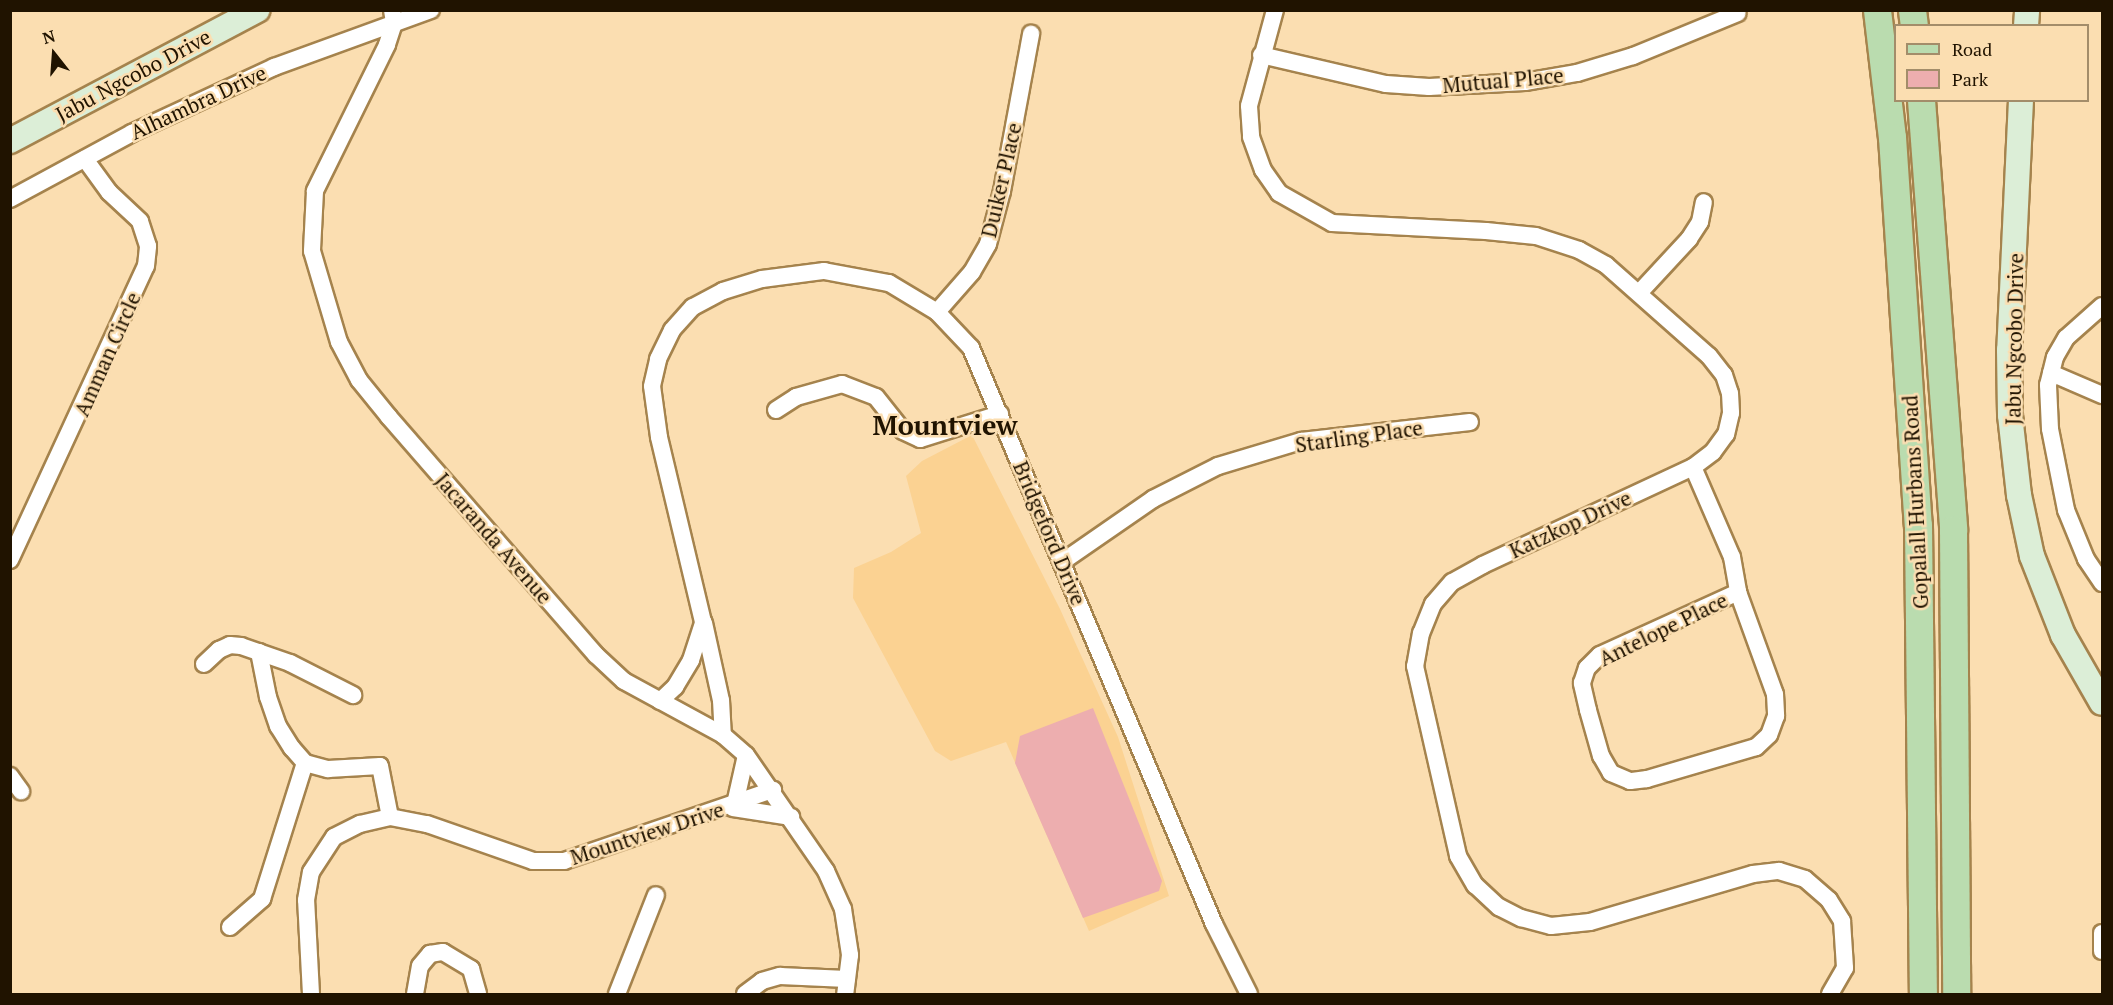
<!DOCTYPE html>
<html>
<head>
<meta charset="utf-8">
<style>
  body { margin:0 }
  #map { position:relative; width:2113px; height:1005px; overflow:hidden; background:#fbdeb1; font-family:"PT Serif",serif }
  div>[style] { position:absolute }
  .built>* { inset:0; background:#fbd292 }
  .green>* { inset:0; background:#edaeaf }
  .roads { filter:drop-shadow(2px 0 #a5834d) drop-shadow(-2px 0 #a5834d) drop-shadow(0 2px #a5834d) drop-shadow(0 -2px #a5834d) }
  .street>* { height:16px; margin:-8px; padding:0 8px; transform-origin:8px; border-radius:8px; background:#fff }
  .secondary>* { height:24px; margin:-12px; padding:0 12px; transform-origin:12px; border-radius:12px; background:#dceed7 }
  .primary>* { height:27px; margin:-13.5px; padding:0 13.5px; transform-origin:13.5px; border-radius:13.5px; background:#badcaf }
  span { translate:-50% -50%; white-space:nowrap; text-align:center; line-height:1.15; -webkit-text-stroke:5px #fbdeb1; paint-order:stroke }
  .street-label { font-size:21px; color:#201300 }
  .district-label { font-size:27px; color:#201300; font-weight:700 }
  .frame { position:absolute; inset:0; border:12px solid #201300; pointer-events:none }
  .legend { position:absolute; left:1894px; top:24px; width:195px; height:78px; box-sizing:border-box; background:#fbdeb1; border:2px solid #a38d6a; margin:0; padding:8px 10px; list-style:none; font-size:18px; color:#201300 }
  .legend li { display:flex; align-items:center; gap:12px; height:30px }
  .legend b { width:30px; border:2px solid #a38d6a }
  .north { position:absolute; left:24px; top:24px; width:60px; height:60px; -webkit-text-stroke:4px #fbdeb1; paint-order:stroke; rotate:343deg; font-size:16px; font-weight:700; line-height:24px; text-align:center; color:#201300 }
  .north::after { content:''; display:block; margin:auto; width:21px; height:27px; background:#201300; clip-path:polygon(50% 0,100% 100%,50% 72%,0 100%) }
</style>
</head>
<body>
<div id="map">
  <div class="built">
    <i style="clip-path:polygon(972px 435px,1060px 609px,1118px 737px,1169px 896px,1089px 931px,1006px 742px,951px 761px,935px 751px,853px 598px,854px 568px,891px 552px,921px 533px,906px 476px,922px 461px)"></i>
  </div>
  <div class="green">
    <i style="clip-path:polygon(1093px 708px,1162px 881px,1159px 891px,1083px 918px,1015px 763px,1020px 736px)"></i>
  </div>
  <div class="roads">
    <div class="street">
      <i style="left:392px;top:10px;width:13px;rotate:81deg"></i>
      <i style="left:394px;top:23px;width:23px;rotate:108deg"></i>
      <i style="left:387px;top:45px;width:163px;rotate:116.3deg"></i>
      <i style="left:315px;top:191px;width:60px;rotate:92.9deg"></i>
      <i style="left:312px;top:251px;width:95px;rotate:73.5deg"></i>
      <i style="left:339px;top:342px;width:43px;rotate:62.2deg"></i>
      <i style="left:359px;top:380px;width:48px;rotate:51deg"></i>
      <i style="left:389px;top:417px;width:315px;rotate:49deg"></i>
      <i style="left:596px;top:655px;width:38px;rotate:43deg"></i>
      <i style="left:624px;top:681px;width:113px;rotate:28.6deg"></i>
      <i style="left:723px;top:735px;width:30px;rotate:41deg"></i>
      <i style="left:746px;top:755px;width:141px;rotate:55.4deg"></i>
      <i style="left:826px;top:871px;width:42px;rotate:65.9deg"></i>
      <i style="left:843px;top:909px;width:47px;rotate:81.3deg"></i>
      <i style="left:850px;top:955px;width:39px;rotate:97deg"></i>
      <i style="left:1275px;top:10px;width:99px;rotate:105.2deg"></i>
      <i style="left:1249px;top:106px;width:31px;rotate:86deg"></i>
      <i style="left:1251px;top:137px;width:35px;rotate:70deg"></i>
      <i style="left:1263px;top:170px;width:28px;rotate:55deg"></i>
      <i style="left:1279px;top:193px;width:61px;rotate:29.5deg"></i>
      <i style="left:1332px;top:223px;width:154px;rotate:3deg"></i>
      <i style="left:1486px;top:231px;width:50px;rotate:5.7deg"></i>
      <i style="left:1536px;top:236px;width:45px;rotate:18deg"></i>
      <i style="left:1579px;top:250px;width:31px;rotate:29deg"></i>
      <i style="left:1606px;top:265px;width:137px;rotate:41.5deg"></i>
      <i style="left:1709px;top:356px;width:24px;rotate:52deg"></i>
      <i style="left:1724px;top:375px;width:19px;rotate:72deg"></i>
      <i style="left:1730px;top:393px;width:20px;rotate:87deg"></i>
      <i style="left:1731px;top:413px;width:22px;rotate:103deg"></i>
      <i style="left:1726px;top:434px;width:22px;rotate:126deg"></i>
      <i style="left:1713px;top:452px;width:25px;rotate:143deg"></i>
      <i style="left:1693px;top:467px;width:232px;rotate:155deg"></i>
      <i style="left:1483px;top:565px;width:35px;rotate:151deg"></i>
      <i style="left:1452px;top:582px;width:29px;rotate:131deg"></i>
      <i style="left:1433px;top:604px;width:31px;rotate:112deg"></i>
      <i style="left:1421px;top:633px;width:34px;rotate:100deg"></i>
      <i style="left:1415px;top:666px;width:195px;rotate:77.2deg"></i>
      <i style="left:1458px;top:856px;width:34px;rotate:60deg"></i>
      <i style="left:1475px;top:885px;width:33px;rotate:43deg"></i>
      <i style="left:1499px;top:907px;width:25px;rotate:27deg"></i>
      <i style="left:1521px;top:918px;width:31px;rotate:15deg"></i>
      <i style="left:1551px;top:926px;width:39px;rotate:-6deg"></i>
      <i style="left:1590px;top:922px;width:170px;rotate:-16.4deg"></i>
      <i style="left:1753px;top:874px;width:26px;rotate:-7deg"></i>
      <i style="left:1779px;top:871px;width:27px;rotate:17deg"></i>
      <i style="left:1805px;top:879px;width:32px;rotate:41deg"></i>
      <i style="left:1829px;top:900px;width:25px;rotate:58deg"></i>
      <i style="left:1842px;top:921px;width:47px;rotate:86.3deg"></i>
      <i style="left:1845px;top:968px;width:30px;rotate:120deg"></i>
      <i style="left:1261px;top:55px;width:128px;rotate:13.1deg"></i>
      <i style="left:1386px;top:84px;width:43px;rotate:4deg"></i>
      <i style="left:1429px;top:87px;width:96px;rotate:-3deg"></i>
      <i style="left:1525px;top:82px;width:53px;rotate:-9.8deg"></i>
      <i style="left:1577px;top:73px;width:59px;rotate:-16.9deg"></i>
      <i style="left:1633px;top:56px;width:113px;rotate:-22.3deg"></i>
      <i style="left:10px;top:199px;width:139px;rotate:-28.4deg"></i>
      <i style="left:132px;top:133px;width:157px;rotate:-24.9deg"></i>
      <i style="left:274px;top:67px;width:167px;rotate:-20deg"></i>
      <i style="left:1639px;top:293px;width:74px;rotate:-47.2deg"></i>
      <i style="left:1689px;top:239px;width:20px;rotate:-57deg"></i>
      <i style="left:1700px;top:222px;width:20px;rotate:-79deg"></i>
      <i style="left:2102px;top:306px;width:48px;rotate:138.4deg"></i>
      <i style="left:2066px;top:338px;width:22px;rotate:120deg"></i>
      <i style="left:2055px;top:357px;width:29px;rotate:104deg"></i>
      <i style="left:2048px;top:385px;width:44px;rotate:87.4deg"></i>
      <i style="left:2050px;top:429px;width:83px;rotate:78.8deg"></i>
      <i style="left:2066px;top:510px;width:53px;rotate:67.8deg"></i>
      <i style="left:2086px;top:559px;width:29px;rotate:56deg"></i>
      <i style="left:937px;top:312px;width:53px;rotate:-48.8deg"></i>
      <i style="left:972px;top:272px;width:32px;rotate:-60deg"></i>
      <i style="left:988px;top:244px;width:55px;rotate:-75.2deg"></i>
      <i style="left:1002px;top:191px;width:160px;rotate:-79.5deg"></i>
      <i style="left:2051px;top:373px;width:56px;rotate:23.3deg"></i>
      <i style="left:776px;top:410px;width:24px;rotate:-33deg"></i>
      <i style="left:796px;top:397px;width:48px;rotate:-15.8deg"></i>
      <i style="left:842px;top:384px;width:36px;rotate:21deg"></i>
      <i style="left:876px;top:397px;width:43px;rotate:51.5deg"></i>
      <i style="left:903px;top:431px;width:19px;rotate:25deg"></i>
      <i style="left:920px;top:439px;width:84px;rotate:-17.4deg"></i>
      <i style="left:1693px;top:467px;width:98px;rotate:66.6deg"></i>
      <i style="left:1732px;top:557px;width:36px;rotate:80deg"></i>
      <i style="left:1738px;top:592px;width:109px;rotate:70.1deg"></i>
      <i style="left:1775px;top:694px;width:22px;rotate:87deg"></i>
      <i style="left:1776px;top:716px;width:20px;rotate:110deg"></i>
      <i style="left:1769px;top:735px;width:18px;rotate:137deg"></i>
      <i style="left:1756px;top:747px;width:114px;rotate:163.6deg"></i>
      <i style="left:1647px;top:779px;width:17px;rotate:173deg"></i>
      <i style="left:1630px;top:781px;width:21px;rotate:-157deg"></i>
      <i style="left:1611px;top:773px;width:20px;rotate:-120deg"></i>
      <i style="left:1601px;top:756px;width:48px;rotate:-105.8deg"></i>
      <i style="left:1588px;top:710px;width:28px;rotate:-103deg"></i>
      <i style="left:1582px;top:683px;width:16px;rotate:-72deg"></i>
      <i style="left:1587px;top:668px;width:18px;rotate:-45deg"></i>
      <i style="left:1600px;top:655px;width:152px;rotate:-24.5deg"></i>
      <i style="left:10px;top:560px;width:324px;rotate:-65.2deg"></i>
      <i style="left:146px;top:266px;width:20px;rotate:-84deg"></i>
      <i style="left:148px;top:246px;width:26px;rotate:-108deg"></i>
      <i style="left:140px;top:221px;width:42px;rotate:-136.9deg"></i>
      <i style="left:109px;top:192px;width:41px;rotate:-126deg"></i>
      <i style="left:1062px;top:562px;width:111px;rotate:-34.7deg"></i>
      <i style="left:1153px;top:499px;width:73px;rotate:-26.9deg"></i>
      <i style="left:1218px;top:466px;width:87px;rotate:-16.8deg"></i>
      <i style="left:1301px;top:441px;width:170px;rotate:-6.4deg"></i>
      <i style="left:704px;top:623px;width:79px;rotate:77.6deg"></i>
      <i style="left:721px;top:700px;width:35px;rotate:87deg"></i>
      <i style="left:259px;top:652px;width:46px;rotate:78.7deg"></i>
      <i style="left:268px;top:697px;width:31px;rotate:71deg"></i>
      <i style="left:278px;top:726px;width:26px;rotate:58deg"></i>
      <i style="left:292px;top:748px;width:20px;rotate:49deg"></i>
      <i style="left:305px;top:763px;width:24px;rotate:15deg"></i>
      <i style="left:328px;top:769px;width:52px;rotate:-3.3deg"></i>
      <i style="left:380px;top:766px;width:52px;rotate:78.9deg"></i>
      <i style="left:204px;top:664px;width:21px;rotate:-43deg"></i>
      <i style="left:219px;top:650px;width:12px;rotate:-24deg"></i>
      <i style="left:230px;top:645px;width:11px;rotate:5deg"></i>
      <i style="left:241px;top:646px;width:52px;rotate:19.1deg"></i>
      <i style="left:290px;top:663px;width:71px;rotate:26.9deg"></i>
      <i style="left:660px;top:701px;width:21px;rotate:-43deg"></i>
      <i style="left:675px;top:687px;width:31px;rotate:-59deg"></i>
      <i style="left:691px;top:660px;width:40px;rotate:-72deg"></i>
      <i style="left:703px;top:622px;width:190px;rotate:-103.4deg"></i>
      <i style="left:659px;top:437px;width:51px;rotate:-97.8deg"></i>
      <i style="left:652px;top:386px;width:28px;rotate:-77deg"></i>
      <i style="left:658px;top:359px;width:32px;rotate:-64deg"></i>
      <i style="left:672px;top:330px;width:31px;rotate:-48deg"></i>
      <i style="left:693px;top:307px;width:34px;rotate:-28deg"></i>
      <i style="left:723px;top:291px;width:41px;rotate:-17.1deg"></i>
      <i style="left:762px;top:279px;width:63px;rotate:-7.4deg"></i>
      <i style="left:824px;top:271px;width:66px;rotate:10.5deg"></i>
      <i style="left:889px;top:283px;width:56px;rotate:31.1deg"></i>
      <i style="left:937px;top:312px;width:50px;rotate:46.6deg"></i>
      <i style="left:971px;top:348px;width:625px;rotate:67.13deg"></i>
      <i style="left:1214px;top:924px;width:78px;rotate:63.4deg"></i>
      <i style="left:10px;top:776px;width:19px;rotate:54deg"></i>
      <i style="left:735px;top:804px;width:50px;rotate:-77.3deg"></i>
      <i style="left:733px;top:808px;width:59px;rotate:8.8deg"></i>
      <i style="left:230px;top:927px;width:43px;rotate:-41.2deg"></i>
      <i style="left:262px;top:899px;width:143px;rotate:-72.5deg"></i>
      <i style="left:2102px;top:933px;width:18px;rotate:90deg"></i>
      <i style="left:311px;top:994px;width:94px;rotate:-93deg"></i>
      <i style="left:306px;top:900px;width:28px;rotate:-80deg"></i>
      <i style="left:311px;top:872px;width:42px;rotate:-56.7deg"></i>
      <i style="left:334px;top:837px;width:29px;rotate:-27deg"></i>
      <i style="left:360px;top:824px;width:31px;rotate:-13deg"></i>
      <i style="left:390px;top:817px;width:38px;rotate:11deg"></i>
      <i style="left:427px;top:824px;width:112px;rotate:19.2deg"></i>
      <i style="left:533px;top:861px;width:31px"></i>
      <i style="left:564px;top:861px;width:221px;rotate:-18.8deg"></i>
      <i style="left:415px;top:994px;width:28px;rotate:-80deg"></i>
      <i style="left:420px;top:966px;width:16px;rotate:-50deg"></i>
      <i style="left:430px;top:954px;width:13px;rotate:-9deg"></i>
      <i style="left:443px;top:952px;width:33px;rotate:31deg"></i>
      <i style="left:471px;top:969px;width:26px;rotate:74deg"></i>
      <i style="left:617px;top:994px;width:106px;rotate:-68.5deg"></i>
      <i style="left:745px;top:994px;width:21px;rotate:-37deg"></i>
      <i style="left:762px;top:981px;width:19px;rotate:-16deg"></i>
      <i style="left:780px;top:976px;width:67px;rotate:2.6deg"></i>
    </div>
    <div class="secondary">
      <i style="left:2026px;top:26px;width:16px;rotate:-86deg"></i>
      <i style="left:2021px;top:100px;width:250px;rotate:92.7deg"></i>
      <i style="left:2009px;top:350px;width:65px;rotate:89.1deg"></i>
      <i style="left:2010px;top:415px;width:81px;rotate:83.6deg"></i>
      <i style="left:2019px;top:495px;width:62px;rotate:78deg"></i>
      <i style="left:2032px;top:556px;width:85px;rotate:68.6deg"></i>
      <i style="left:2063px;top:635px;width:78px;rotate:60.2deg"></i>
      <i style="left:10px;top:141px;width:280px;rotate:-27.9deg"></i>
    </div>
    <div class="primary">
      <i style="left:1877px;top:10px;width:128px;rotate:83.3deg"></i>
      <i style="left:1892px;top:137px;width:389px;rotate:86.2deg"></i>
      <i style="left:1918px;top:525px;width:469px;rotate:89.4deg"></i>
      <i style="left:1912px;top:10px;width:16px;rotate:83deg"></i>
      <i style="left:1921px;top:100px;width:430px;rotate:85.7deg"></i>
      <i style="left:1953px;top:529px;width:465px;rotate:89.6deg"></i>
    </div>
  </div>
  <div class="street-label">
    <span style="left:133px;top:75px;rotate:-28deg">Jabu Ngcobo Drive</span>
    <span style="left:1503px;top:80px;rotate:-5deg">Mutual Place</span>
    <span style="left:198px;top:102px;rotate:-25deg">Alhambra Drive</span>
    <span style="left:1001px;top:180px;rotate:-77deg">Duiker Place</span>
    <span style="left:2014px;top:339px;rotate:-89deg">Jabu Ngcobo Drive</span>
    <span style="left:107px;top:354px;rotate:-66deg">Amman Circle</span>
    <span style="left:1359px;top:436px;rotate:-8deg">Starling Place</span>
    <span style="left:1915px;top:502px;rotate:-93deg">Gopalall Hurbans Road</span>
    <span style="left:1570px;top:524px;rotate:-25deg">Katzkop Drive</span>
    <span style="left:1050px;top:533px;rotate:67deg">Bridgeford Drive</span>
    <span style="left:494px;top:538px;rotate:49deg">Jacaranda Avenue</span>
    <span style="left:1663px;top:629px;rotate:-26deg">Antelope Place</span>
    <span style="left:647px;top:833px;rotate:-18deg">Mountview Drive</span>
  </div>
  <div class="district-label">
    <span style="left:945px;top:426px">Mountview</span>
  </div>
  <div class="frame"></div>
  <ul class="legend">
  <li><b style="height:8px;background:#badcaf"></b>Road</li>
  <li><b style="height:16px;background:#edaeaf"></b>Park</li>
  </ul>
  <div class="north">N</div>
</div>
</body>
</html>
